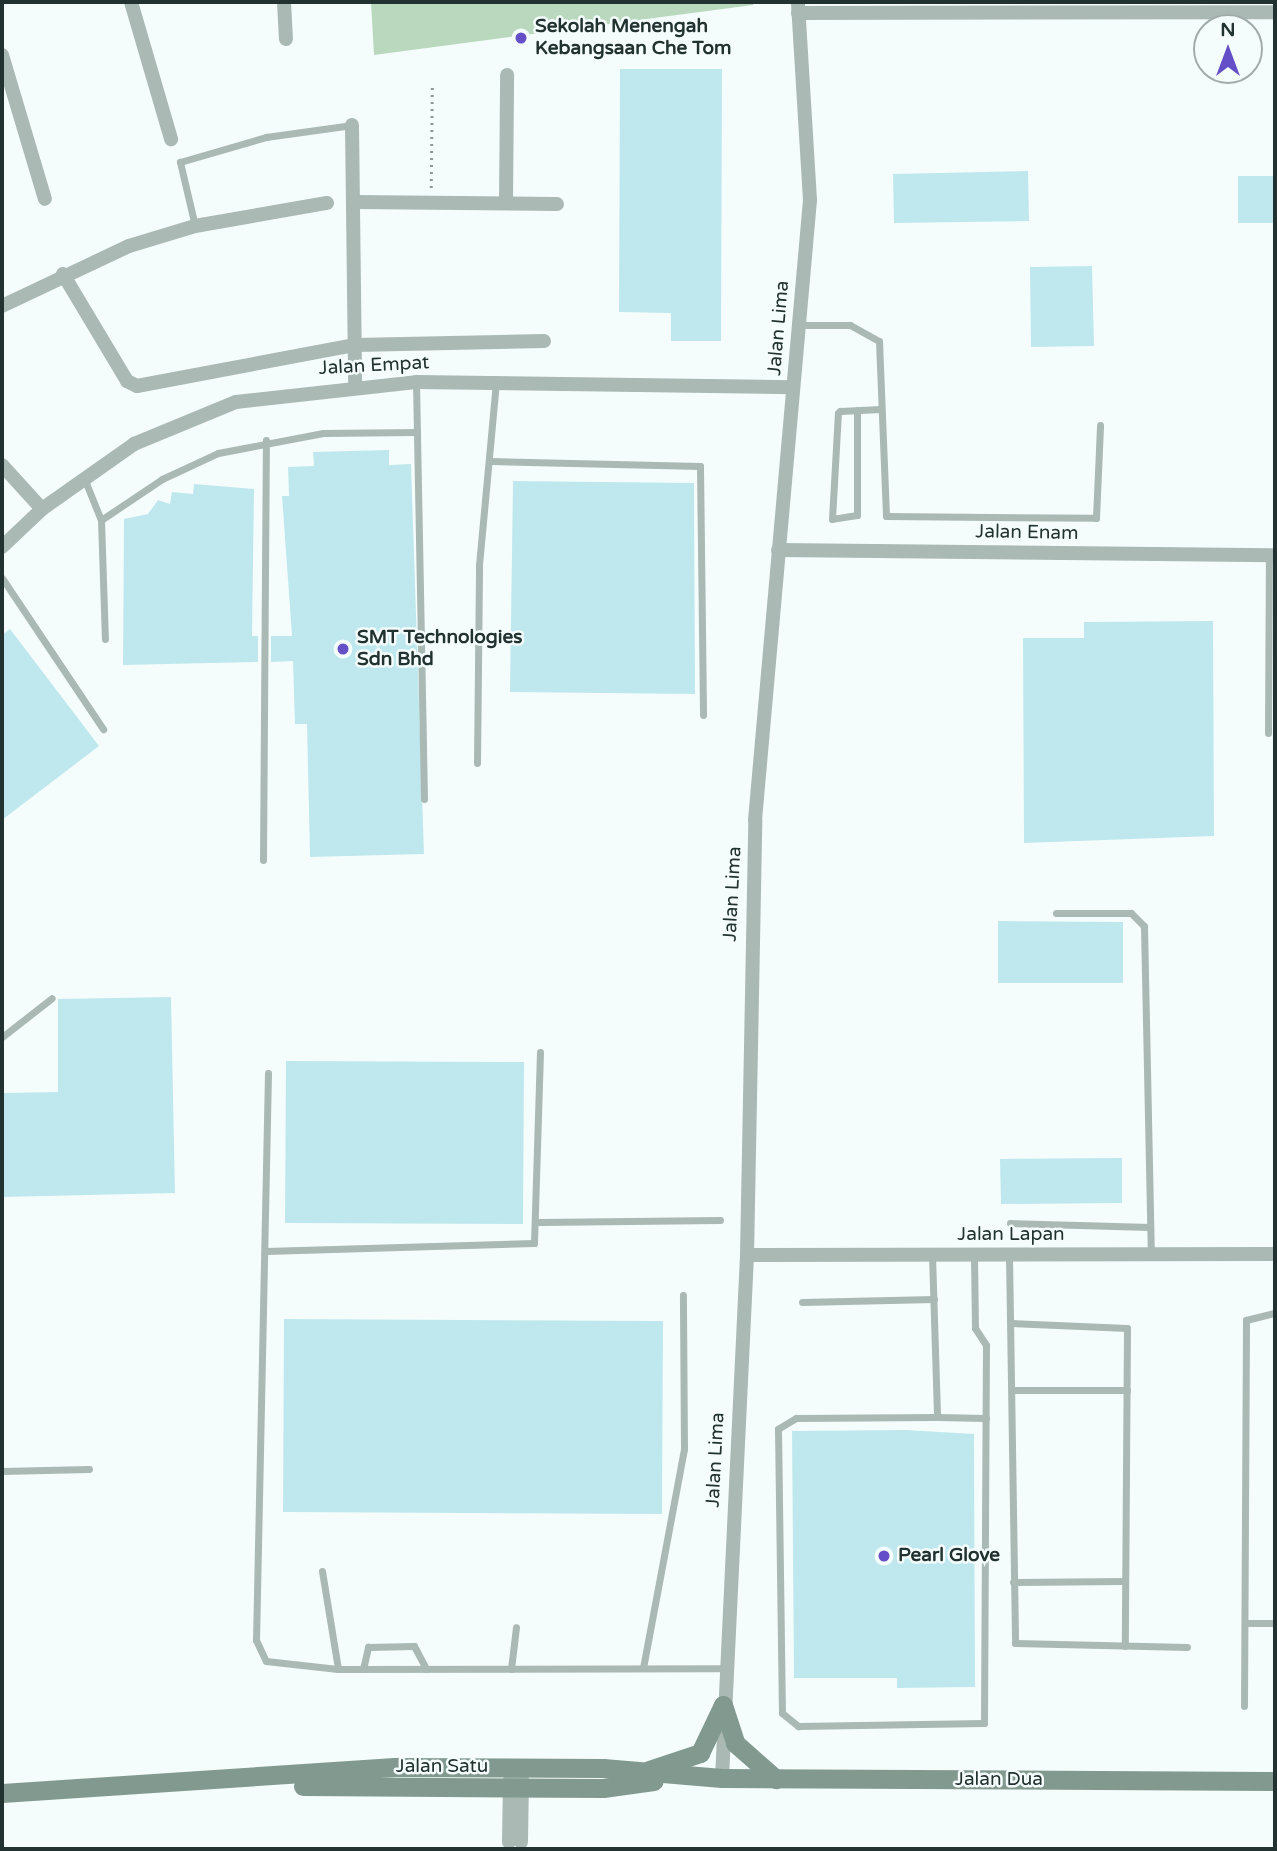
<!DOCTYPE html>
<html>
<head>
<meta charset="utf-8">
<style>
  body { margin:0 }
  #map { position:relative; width:1277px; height:1851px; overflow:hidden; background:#f5fdfc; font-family:"Varela Round",sans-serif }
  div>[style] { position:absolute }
  .green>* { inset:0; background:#b9d8be }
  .building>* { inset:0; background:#bfe8ee }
  .path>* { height:2.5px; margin-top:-1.25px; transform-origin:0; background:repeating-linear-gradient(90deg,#8d9998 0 2px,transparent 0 7px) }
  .lane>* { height:7px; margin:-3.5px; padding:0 3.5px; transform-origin:3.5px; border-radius:3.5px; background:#aab9b3 }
  .street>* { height:14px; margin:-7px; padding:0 7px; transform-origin:7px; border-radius:7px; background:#aab9b3 }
  .secondary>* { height:19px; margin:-9.5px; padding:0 9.5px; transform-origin:9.5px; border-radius:9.5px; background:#829990 }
  .dots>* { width:19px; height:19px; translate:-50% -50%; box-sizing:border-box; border:4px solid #f5fdfc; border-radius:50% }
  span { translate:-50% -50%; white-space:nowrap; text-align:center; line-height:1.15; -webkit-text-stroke:5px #f5fdfc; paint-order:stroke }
  .poi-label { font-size:19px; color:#223230; font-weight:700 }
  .left { translate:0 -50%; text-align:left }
  .street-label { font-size:19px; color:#223230 }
  .frame { position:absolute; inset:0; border:4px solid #223230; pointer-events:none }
  .north { position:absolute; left:1193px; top:14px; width:70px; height:70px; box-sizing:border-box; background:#f5fdfc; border:2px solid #a1acaa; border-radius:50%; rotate:0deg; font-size:19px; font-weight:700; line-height:28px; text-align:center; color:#223230 }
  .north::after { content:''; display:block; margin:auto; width:24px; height:32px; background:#644fc8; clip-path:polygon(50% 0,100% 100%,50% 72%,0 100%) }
</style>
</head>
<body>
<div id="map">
  <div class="green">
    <i style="clip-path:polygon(371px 2px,753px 2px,753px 5px,374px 55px)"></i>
  </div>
  <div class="building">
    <i style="clip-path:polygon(620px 69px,722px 69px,721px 341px,671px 341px,671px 313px,619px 312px)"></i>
    <i style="clip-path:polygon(1028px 171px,1029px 221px,894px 223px,893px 174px)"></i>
    <i style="clip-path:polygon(1238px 176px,1275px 176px,1275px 223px,1238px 223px)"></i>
    <i style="clip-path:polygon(1092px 266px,1094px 346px,1031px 347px,1030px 267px)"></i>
    <i style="clip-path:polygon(389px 450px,389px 465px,411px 464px,424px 854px,310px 857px,307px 724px,295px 724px,293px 661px,271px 662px,271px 636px,292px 636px,282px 496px,289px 496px,288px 467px,314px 466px,313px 452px)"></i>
    <i style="clip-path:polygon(513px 481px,694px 483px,695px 694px,510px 692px)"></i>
    <i style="clip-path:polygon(194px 484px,254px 489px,252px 636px,258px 636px,258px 662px,123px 665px,124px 519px,148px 514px,158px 500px,170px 504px,172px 492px,193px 494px)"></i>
    <i style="clip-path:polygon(1213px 621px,1214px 836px,1024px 843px,1023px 638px,1084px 638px,1084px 622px)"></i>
    <i style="clip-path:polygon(10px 629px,99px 746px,2px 820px,2px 635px)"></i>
    <i style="clip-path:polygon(998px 921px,1123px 922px,1123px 983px,998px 983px)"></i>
    <i style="clip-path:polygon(171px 997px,175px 1193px,2px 1197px,2px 1093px,58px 1092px,58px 999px)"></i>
    <i style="clip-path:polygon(286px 1061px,524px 1062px,523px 1224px,285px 1223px)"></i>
    <i style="clip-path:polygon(1122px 1158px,1122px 1203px,1001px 1204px,1000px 1159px)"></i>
    <i style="clip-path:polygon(284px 1319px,663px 1321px,662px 1514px,283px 1512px)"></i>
    <i style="clip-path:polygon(906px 1430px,974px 1434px,975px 1687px,897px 1688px,897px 1678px,794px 1678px,792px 1431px)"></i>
  </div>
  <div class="path">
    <i style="left:431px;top:188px;width:102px;rotate:-89.4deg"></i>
  </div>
  <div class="lane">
    <i style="left:195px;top:226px;width:66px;rotate:-103.2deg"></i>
    <i style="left:180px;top:162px;width:90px;rotate:-16.2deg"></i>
    <i style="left:266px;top:137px;width:87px;rotate:-7.9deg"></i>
    <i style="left:799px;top:325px;width:51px"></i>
    <i style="left:850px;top:325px;width:33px;rotate:29deg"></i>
    <i style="left:879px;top:341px;width:175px;rotate:87.7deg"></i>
    <i style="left:886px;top:516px;width:210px;rotate:0.5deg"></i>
    <i style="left:1096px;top:518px;width:93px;rotate:-87.5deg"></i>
    <i style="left:416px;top:382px;width:417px;rotate:88.9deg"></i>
    <i style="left:857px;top:410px;width:105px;rotate:90deg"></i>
    <i style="left:857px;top:515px;width:25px;rotate:171deg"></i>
    <i style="left:832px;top:519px;width:106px;rotate:-86.8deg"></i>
    <i style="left:838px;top:413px;width:3px;rotate:-45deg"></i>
    <i style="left:840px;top:411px;width:41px;rotate:-2.8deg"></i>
    <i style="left:491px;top:461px;width:209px;rotate:1.4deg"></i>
    <i style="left:700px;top:466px;width:249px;rotate:89.3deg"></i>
    <i style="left:84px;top:478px;width:45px;rotate:68deg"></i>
    <i style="left:101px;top:520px;width:119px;rotate:88.1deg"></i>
    <i style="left:101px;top:520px;width:73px;rotate:-33.9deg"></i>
    <i style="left:162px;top:479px;width:62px;rotate:-24.9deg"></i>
    <i style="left:218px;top:453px;width:107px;rotate:-10.8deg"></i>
    <i style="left:323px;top:433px;width:94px;rotate:-0.6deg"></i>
    <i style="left:2px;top:578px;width:182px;rotate:56.2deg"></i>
    <i style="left:1268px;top:733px;width:177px;rotate:-89.7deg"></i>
    <i style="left:477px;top:763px;width:198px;rotate:-89.4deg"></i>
    <i style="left:479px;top:565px;width:183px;rotate:-84.7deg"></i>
    <i style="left:263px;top:860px;width:420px;rotate:-89.6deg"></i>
    <i style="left:1056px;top:913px;width:75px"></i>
    <i style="left:1131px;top:913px;width:18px;rotate:45deg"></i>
    <i style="left:1144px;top:926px;width:327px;rotate:88.8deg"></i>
    <i style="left:2px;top:1037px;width:63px;rotate:-38deg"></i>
    <i style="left:268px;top:1073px;width:567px;rotate:91.21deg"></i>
    <i style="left:256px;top:1640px;width:23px;rotate:65deg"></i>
    <i style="left:266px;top:1661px;width:72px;rotate:6.3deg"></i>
    <i style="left:338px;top:1669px;width:385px;rotate:-0.1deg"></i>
    <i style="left:539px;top:1222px;width:181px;rotate:-0.6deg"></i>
    <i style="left:1010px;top:1223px;width:140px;rotate:1.6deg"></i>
    <i style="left:266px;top:1251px;width:268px;rotate:-1.7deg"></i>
    <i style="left:534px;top:1243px;width:191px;rotate:-88.2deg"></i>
    <i style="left:932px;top:1255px;width:162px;rotate:88.2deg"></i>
    <i style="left:937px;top:1417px;width:141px;rotate:179.6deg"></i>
    <i style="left:796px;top:1418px;width:21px;rotate:149deg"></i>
    <i style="left:778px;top:1429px;width:284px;rotate:89.2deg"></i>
    <i style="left:782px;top:1713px;width:21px;rotate:39deg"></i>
    <i style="left:798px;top:1726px;width:186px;rotate:-0.9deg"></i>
    <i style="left:984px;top:1723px;width:378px;rotate:-89.7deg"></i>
    <i style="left:986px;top:1345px;width:20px;rotate:-123deg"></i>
    <i style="left:975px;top:1328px;width:74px;rotate:-90.8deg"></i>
    <i style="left:1009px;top:1255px;width:388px;rotate:89.1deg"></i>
    <i style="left:1015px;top:1643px;width:172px;rotate:1.3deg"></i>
    <i style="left:802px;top:1302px;width:132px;rotate:-1.3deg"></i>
    <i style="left:1012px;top:1323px;width:115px;rotate:2.5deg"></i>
    <i style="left:1127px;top:1328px;width:318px;rotate:90.4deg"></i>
    <i style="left:1013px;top:1390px;width:114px"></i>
    <i style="left:937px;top:1417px;width:49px;rotate:1.2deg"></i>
    <i style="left:2px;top:1471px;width:87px;rotate:-1.3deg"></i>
    <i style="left:322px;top:1571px;width:99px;rotate:80.7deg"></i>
    <i style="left:1013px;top:1582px;width:112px;rotate:-0.5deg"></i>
    <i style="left:1246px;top:1623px;width:29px"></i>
    <i style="left:643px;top:1668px;width:223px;rotate:-79.4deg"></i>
    <i style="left:684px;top:1449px;width:154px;rotate:-90.4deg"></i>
    <i style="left:363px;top:1669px;width:23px;rotate:-77deg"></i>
    <i style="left:368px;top:1647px;width:46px;rotate:-1.2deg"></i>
    <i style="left:414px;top:1646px;width:26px;rotate:62deg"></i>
    <i style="left:511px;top:1669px;width:42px;rotate:-83.2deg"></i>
    <i style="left:1244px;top:1706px;width:386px;rotate:-89.7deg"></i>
    <i style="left:1246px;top:1320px;width:30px;rotate:-14deg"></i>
  </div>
  <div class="street">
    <i style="left:131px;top:2px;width:143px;rotate:73.7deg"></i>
    <i style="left:284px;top:2px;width:37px;rotate:87deg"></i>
    <i style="left:798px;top:13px;width:477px;rotate:-0.1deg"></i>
    <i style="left:2px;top:55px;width:150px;rotate:73.4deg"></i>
    <i style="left:352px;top:125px;width:261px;rotate:89.3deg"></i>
    <i style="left:355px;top:202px;width:202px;rotate:0.6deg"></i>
    <i style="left:506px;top:202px;width:127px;rotate:-89.5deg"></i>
    <i style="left:63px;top:274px;width:125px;rotate:59.1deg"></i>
    <i style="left:127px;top:381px;width:11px;rotate:27deg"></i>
    <i style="left:137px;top:386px;width:222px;rotate:-10.7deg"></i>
    <i style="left:355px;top:345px;width:189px;rotate:-1.2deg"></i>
    <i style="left:2px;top:306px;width:140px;rotate:-25.3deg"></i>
    <i style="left:129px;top:246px;width:69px;rotate:-16.9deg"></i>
    <i style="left:195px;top:226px;width:134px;rotate:-9.9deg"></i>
    <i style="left:2px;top:465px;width:59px;rotate:47.7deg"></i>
    <i style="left:2px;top:547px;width:55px;rotate:-43.5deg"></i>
    <i style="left:42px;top:509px;width:113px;rotate:-35.2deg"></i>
    <i style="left:134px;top:444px;width:110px;rotate:-22.4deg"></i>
    <i style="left:236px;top:402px;width:181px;rotate:-6.3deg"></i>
    <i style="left:416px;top:382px;width:377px;rotate:0.8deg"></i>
    <i style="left:778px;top:550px;width:497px;rotate:0.6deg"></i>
    <i style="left:747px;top:1255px;width:528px;rotate:-0.11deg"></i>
    <i style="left:722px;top:1778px;width:524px;rotate:-87.26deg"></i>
    <i style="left:747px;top:1255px;width:435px;rotate:-88.9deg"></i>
    <i style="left:755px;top:820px;width:622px;rotate:-84.93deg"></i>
    <i style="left:810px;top:200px;width:198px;rotate:-93.5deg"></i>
    <i style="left:509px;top:1842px;width:62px;rotate:-89.1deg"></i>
    <i style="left:521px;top:1842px;width:63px;rotate:-89.1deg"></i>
  </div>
  <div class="secondary">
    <i style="left:723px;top:1705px;width:40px;rotate:72deg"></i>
    <i style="left:735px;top:1743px;width:55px;rotate:41.3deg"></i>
    <i style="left:649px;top:1770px;width:54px;rotate:-18.4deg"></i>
    <i style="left:700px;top:1753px;width:53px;rotate:-64.4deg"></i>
    <i style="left:303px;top:1786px;width:300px;rotate:0.4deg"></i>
    <i style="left:603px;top:1788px;width:51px;rotate:-7.8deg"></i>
    <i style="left:2px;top:1793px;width:393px;rotate:-3.8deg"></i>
    <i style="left:394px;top:1767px;width:209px;rotate:0.3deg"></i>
    <i style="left:603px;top:1768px;width:119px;rotate:4.8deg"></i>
    <i style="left:722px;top:1778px;width:553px;rotate:0.31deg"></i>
  </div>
  <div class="dots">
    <i style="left:521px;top:38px;background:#644fc8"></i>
    <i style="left:343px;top:649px;background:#644fc8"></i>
    <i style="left:884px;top:1556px;background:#644fc8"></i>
  </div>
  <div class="poi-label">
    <span class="left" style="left:535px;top:38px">Sekolah Menengah<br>Kebangsaan Che Tom</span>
    <span class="left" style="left:357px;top:649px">SMT Technologies<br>Sdn Bhd</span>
    <span class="left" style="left:898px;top:1556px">Pearl Glove</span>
  </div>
  <div class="street-label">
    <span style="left:779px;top:328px;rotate:-85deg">Jalan Lima</span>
    <span style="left:374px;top:366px;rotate:-3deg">Jalan Empat</span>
    <span style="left:1027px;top:533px;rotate:1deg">Jalan Enam</span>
    <span style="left:733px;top:894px;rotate:-87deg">Jalan Lima</span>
    <span style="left:1011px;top:1235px">Jalan Lapan</span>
    <span style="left:716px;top:1460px;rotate:-87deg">Jalan Lima</span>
    <span style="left:442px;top:1767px">Jalan Satu</span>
    <span style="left:999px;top:1780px">Jalan Dua</span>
  </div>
  <div class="frame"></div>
  <div class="north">N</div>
</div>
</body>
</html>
